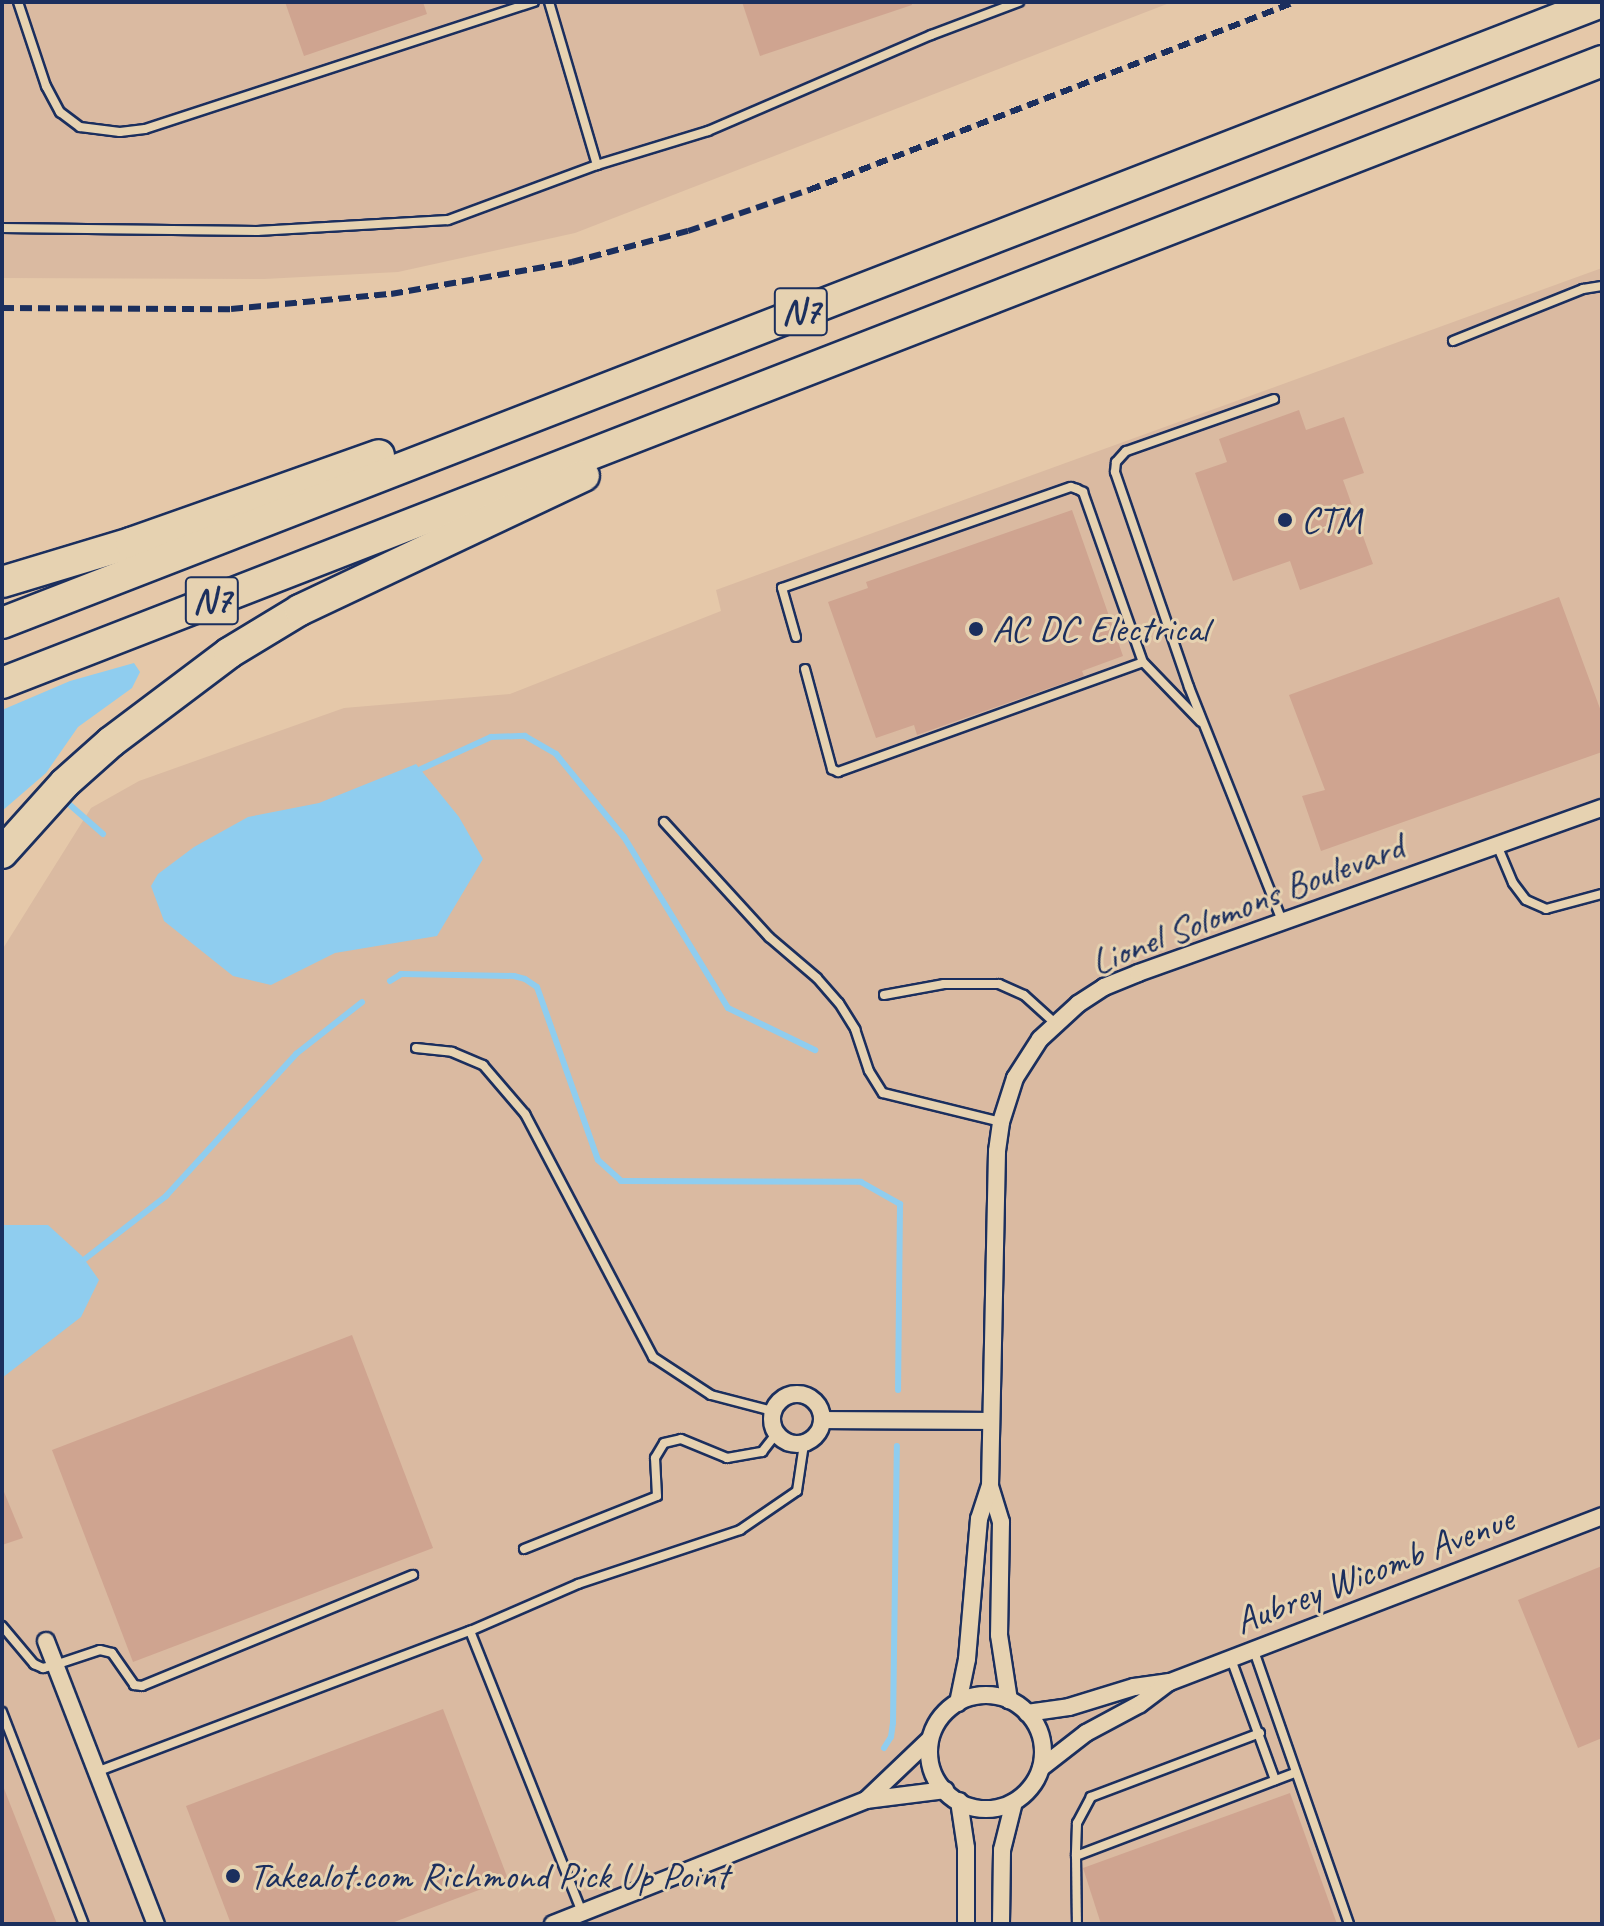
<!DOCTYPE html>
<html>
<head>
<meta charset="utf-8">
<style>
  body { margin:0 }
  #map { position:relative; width:1604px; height:1926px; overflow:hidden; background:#e5c8a9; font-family:Caveat,sans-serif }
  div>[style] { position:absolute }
  .built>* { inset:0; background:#dabaa1 }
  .water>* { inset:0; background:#8fcdef }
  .stream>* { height:6px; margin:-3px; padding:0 3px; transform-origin:3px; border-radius:3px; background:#8fcdef }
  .building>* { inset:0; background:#cfa490 }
  .roads { filter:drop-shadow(2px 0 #1b2f5e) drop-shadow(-2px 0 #1b2f5e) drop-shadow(0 2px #1b2f5e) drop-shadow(0 -2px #1b2f5e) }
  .service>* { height:8px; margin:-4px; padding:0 4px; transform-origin:4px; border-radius:4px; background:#e6d2b1 }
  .minor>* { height:16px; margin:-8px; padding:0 8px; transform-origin:8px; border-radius:8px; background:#e6d2b1 }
  .minor>.ring { margin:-8px; padding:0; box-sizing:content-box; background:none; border:16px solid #e6d2b1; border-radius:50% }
  .motorway>* { height:30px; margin:-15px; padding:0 15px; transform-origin:15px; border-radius:15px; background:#e6d2b1 }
  .rail>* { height:6px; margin-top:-3px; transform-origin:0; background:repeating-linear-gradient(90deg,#1b2f5e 0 12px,transparent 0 18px) }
  .dots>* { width:22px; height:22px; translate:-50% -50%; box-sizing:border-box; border:4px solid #e6d2b1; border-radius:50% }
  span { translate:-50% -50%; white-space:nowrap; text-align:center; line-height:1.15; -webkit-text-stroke:6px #e6d2b1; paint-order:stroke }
  .shield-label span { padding:2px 6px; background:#e6d2b1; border:2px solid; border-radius:6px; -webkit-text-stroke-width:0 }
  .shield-label { font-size:36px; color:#1b2f5e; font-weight:700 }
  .poi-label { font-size:38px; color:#1b2f5e }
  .left { translate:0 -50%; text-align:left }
  .street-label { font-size:38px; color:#1b2f5e }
  .frame { position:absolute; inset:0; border:4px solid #1b2f5e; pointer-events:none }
</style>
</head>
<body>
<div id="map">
  <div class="built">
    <i style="clip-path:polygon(2px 2px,1172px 2px,575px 233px,398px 272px,264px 279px,2px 278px)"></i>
    <i style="clip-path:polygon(1602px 268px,1602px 1924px,2px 1924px,2px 950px,91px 808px,139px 781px,344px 708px,510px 694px,721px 611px,716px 590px)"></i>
  </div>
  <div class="water">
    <i style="clip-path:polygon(134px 663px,140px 672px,132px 688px,78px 727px,46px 773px,2px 811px,2px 710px,70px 681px)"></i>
    <i style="clip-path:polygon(416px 764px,459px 817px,483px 859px,437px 936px,335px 953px,271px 985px,233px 976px,164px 921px,151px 886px,158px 874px,194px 847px,248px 817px,319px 803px)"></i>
    <i style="clip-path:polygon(2px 1225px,48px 1225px,82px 1256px,99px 1280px,81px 1317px,2px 1378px)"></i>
  </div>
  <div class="stream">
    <i style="left:421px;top:769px;width:77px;rotate:-24.6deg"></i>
    <i style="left:491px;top:737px;width:34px;rotate:-2deg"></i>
    <i style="left:525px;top:736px;width:36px;rotate:30deg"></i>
    <i style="left:556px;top:754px;width:107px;rotate:50.7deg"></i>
    <i style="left:624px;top:837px;width:200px;rotate:58.7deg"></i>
    <i style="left:728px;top:1008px;width:97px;rotate:25.8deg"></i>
    <i style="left:70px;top:805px;width:44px;rotate:41.3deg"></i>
    <i style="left:390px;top:981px;width:13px;rotate:-32deg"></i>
    <i style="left:401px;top:974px;width:113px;rotate:1deg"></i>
    <i style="left:514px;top:976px;width:11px;rotate:15deg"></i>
    <i style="left:525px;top:979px;width:14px;rotate:34deg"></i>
    <i style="left:537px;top:987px;width:183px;rotate:70.6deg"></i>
    <i style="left:598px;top:1160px;width:31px;rotate:42deg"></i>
    <i style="left:621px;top:1181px;width:240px;rotate:0.2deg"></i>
    <i style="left:861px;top:1182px;width:45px;rotate:29.4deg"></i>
    <i style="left:900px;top:1204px;width:186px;rotate:90.6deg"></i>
    <i style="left:81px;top:1262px;width:108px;rotate:-37.8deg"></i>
    <i style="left:166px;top:1196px;width:193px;rotate:-47.5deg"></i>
    <i style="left:296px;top:1054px;width:84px;rotate:-38.2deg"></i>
    <i style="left:884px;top:1748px;width:13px;rotate:-58deg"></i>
    <i style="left:891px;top:1737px;width:14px;rotate:-82deg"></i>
    <i style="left:893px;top:1723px;width:277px;rotate:-89.2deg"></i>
  </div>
  <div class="building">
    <i style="clip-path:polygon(285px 2px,423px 2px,427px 14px,304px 56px)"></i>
    <i style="clip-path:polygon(742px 2px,911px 2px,912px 5px,760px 56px)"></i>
    <i style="clip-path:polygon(1299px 410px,1306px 430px,1344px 417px,1364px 473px,1343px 480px,1373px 564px,1300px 590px,1290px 561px,1233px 581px,1195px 473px,1227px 462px,1219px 439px)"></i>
    <i style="clip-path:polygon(1072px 510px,1123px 656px,1082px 671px,1084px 676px,917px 735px,914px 725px,876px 738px,828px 602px,868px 588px,866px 582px)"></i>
    <i style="clip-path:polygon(1559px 597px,1602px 714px,1602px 752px,1321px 851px,1302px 796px,1325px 790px,1289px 695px)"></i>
    <i style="clip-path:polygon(352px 1335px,433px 1548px,133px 1662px,52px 1450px)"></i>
    <i style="clip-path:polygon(2px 1487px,23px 1538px,2px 1545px)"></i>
    <i style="clip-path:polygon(1602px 1566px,1602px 1738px,1578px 1748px,1518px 1600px)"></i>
    <i style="clip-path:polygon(443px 1709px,508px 1879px,389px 1924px,231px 1924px,186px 1806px)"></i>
    <i style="clip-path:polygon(3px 1786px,57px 1924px,2px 1924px)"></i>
    <i style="clip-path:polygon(1290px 1793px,1337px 1924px,1101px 1924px,1083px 1868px)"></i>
  </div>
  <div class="roads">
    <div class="service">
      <i style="left:18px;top:2px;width:89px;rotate:71.6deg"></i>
      <i style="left:46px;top:86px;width:30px;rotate:62deg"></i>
      <i style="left:60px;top:112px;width:25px;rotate:37deg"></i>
      <i style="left:80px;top:127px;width:40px;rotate:7.1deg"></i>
      <i style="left:120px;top:132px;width:25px;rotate:-7deg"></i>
      <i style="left:145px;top:129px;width:409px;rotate:-18.1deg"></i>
      <i style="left:549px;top:2px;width:170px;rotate:73.6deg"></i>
      <i style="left:2px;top:228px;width:255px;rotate:0.7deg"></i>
      <i style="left:257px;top:231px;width:191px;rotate:-3.3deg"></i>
      <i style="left:448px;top:220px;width:159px;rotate:-20.3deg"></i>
      <i style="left:597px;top:165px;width:116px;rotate:-17deg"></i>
      <i style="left:708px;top:131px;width:243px;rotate:-23.3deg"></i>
      <i style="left:931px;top:35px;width:94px;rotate:-20.6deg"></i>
      <i style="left:1453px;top:341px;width:140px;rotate:-21.8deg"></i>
      <i style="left:1583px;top:289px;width:19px;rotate:-9deg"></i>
      <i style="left:1274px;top:399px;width:157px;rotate:160.6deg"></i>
      <i style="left:1126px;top:451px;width:15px;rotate:132deg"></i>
      <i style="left:1116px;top:462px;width:10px;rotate:96deg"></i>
      <i style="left:1115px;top:472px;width:227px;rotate:71deg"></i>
      <i style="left:1189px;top:687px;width:254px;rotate:68.3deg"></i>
      <i style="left:796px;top:637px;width:51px;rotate:-105.9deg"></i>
      <i style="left:782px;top:588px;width:306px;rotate:-19.3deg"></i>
      <i style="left:1071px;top:487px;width:6px;rotate:18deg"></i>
      <i style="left:1077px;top:489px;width:7px;rotate:27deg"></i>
      <i style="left:1083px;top:492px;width:180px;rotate:70.6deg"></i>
      <i style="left:1143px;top:662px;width:83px;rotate:46deg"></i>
      <i style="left:805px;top:669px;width:104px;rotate:74.9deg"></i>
      <i style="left:832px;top:769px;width:7px;rotate:27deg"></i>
      <i style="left:838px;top:772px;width:324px;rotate:-19.8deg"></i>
      <i style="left:664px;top:822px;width:156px;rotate:47.6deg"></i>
      <i style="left:769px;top:937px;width:63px;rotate:40.5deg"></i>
      <i style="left:817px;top:978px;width:33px;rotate:49deg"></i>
      <i style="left:839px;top:1003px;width:31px;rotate:58deg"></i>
      <i style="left:855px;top:1029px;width:44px;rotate:71.6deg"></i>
      <i style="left:869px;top:1071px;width:26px;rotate:58deg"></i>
      <i style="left:883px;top:1093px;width:122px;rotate:13.8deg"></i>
      <i style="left:1497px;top:845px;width:41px;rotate:67.2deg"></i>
      <i style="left:1513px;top:883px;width:21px;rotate:53deg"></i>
      <i style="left:1526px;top:900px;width:22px;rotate:24deg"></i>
      <i style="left:1546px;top:909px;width:58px;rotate:-15deg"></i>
      <i style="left:884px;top:995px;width:61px;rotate:-10.4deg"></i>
      <i style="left:944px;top:984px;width:55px"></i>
      <i style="left:999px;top:984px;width:27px;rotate:24deg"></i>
      <i style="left:1024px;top:995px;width:42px;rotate:42.1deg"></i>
      <i style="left:416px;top:1048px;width:36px;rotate:6deg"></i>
      <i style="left:452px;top:1052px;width:34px;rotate:23deg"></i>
      <i style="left:483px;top:1065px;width:65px;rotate:49.4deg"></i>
      <i style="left:525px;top:1114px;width:275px;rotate:62.2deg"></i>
      <i style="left:653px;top:1357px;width:69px;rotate:33.2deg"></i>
      <i style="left:711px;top:1395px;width:64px;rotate:14.5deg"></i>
      <i style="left:524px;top:1549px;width:143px;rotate:-21.7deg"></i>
      <i style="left:657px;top:1496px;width:38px;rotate:-93deg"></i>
      <i style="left:655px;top:1458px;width:17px;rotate:-59deg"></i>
      <i style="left:664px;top:1443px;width:17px;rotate:-13deg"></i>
      <i style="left:681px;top:1439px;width:50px;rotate:22.4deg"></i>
      <i style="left:727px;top:1458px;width:36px;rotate:-10deg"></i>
      <i style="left:762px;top:1452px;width:23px;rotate:-52deg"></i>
      <i style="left:2px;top:1626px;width:50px;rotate:49.9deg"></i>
      <i style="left:34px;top:1664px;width:10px;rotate:24deg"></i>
      <i style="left:43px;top:1668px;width:12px;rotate:-14deg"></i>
      <i style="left:55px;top:1665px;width:47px;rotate:-18.4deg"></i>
      <i style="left:100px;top:1650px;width:12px;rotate:14deg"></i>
      <i style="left:112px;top:1653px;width:39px;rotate:55deg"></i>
      <i style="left:134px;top:1685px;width:8px;rotate:7deg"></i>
      <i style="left:142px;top:1686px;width:293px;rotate:-22.3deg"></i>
      <i style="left:470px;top:1631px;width:118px;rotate:-23.5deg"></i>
      <i style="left:578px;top:1584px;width:171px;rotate:-18.4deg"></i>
      <i style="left:740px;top:1530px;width:69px;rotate:-34.4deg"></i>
      <i style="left:797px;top:1491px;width:48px;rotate:-81.5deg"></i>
      <i style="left:1254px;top:1651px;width:289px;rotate:70.8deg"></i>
      <i style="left:1231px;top:1659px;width:129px;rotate:70deg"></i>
      <i style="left:2px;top:1712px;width:227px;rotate:68.9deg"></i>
      <i style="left:1260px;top:1733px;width:181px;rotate:159.3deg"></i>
      <i style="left:1091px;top:1797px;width:30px;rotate:118deg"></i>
      <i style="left:1077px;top:1823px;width:33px;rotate:92deg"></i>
      <i style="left:1076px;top:1856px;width:233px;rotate:-20.8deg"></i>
      <i style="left:96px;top:1772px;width:400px;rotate:-20.7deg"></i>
      <i style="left:470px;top:1631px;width:302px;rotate:68.3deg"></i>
      <i style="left:1076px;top:1856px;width:68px;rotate:89.2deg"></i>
    </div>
    <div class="minor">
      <i class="ring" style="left:772px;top:1394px;width:34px;height:34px"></i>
      <i style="left:822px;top:1420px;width:169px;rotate:0.3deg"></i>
      <i style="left:990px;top:1486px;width:38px;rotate:73deg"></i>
      <i style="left:1001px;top:1522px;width:113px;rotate:91deg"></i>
      <i style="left:999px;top:1635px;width:66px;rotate:81.3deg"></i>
      <i style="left:46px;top:1641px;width:304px;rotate:68.8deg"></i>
      <i class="ring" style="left:929px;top:1695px;width:98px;height:98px"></i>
      <i style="left:958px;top:1703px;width:45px;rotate:-78.4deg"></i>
      <i style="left:967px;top:1659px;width:141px;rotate:-85.1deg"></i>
      <i style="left:979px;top:1519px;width:35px;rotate:-72deg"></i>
      <i style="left:990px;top:1486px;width:335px;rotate:-88.8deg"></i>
      <i style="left:997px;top:1151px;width:29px;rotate:-82deg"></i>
      <i style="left:1001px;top:1122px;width:46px;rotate:-72.3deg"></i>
      <i style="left:1015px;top:1078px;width:46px;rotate:-57.3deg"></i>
      <i style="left:1040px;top:1039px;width:52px;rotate:-42.6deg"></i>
      <i style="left:1078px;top:1004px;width:31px;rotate:-33deg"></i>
      <i style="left:1104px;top:987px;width:37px;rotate:-22deg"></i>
      <i style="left:1138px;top:973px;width:492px;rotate:-19.6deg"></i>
      <i style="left:1027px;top:1713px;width:42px;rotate:-8.1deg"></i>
      <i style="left:1069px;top:1707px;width:68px;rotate:-17.1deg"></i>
      <i style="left:1134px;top:1687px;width:36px;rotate:-8deg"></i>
      <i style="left:1170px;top:1682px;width:463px;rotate:-21deg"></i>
      <i style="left:1041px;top:1768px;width:57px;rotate:-37.9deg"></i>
      <i style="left:1086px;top:1733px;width:61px;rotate:-28.2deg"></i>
      <i style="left:1140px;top:1704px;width:35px;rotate:-37deg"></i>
      <i style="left:866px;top:1800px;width:88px;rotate:-43.6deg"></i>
      <i style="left:959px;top:1801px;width:48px;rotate:81.5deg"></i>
      <i style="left:966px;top:1848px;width:76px;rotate:90deg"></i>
      <i style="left:553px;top:1924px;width:337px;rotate:-21.6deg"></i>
      <i style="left:866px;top:1800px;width:80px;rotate:-7.2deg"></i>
      <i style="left:1001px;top:1924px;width:74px;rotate:-89.2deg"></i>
      <i style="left:1002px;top:1850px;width:49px;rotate:-76deg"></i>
    </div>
    <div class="motorway">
      <i style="left:2px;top:582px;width:135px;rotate:-16.8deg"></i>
      <i style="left:131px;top:543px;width:263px;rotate:-19.5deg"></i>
      <i style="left:2px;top:623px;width:1715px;rotate:-21.22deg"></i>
      <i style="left:2px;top:683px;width:1717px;rotate:-21.24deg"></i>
      <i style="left:2px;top:853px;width:94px;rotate:-48deg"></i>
      <i style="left:65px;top:783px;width:62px;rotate:-41.7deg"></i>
      <i style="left:111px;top:742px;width:148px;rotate:-37deg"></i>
      <i style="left:229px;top:653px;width:83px;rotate:-31.2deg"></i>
      <i style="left:300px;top:610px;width:314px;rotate:-25.3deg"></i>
    </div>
  </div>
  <div class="rail">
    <i style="left:2px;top:308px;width:229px;rotate:0.3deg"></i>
    <i style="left:231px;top:309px;width:161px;rotate:-5.4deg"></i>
    <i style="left:391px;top:294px;width:184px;rotate:-10deg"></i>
    <i style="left:572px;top:262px;width:120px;rotate:-15deg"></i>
    <i style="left:688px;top:231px;width:128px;rotate:-18.7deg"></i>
    <i style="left:809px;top:190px;width:521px;rotate:-21.15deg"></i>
  </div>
  <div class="dots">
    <i style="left:1285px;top:520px;background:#1b2f5e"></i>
    <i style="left:976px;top:629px;background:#1b2f5e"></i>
    <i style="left:233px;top:1876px;background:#1b2f5e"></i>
  </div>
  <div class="shield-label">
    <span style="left:801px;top:312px">N7</span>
    <span style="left:212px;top:601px">N7</span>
  </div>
  <div class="poi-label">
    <span class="left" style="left:1301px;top:520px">CTM</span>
    <span class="left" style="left:992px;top:629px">AC DC Electrical</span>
    <span class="left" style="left:249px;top:1876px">Takealot.com Richmond Pick Up Point</span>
  </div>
  <div class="street-label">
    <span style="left:1247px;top:904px;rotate:-21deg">Lionel Solomons Boulevard</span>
    <span style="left:1374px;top:1570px;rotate:-21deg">Aubrey Wicomb Avenue</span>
  </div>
  <div class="frame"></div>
</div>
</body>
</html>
